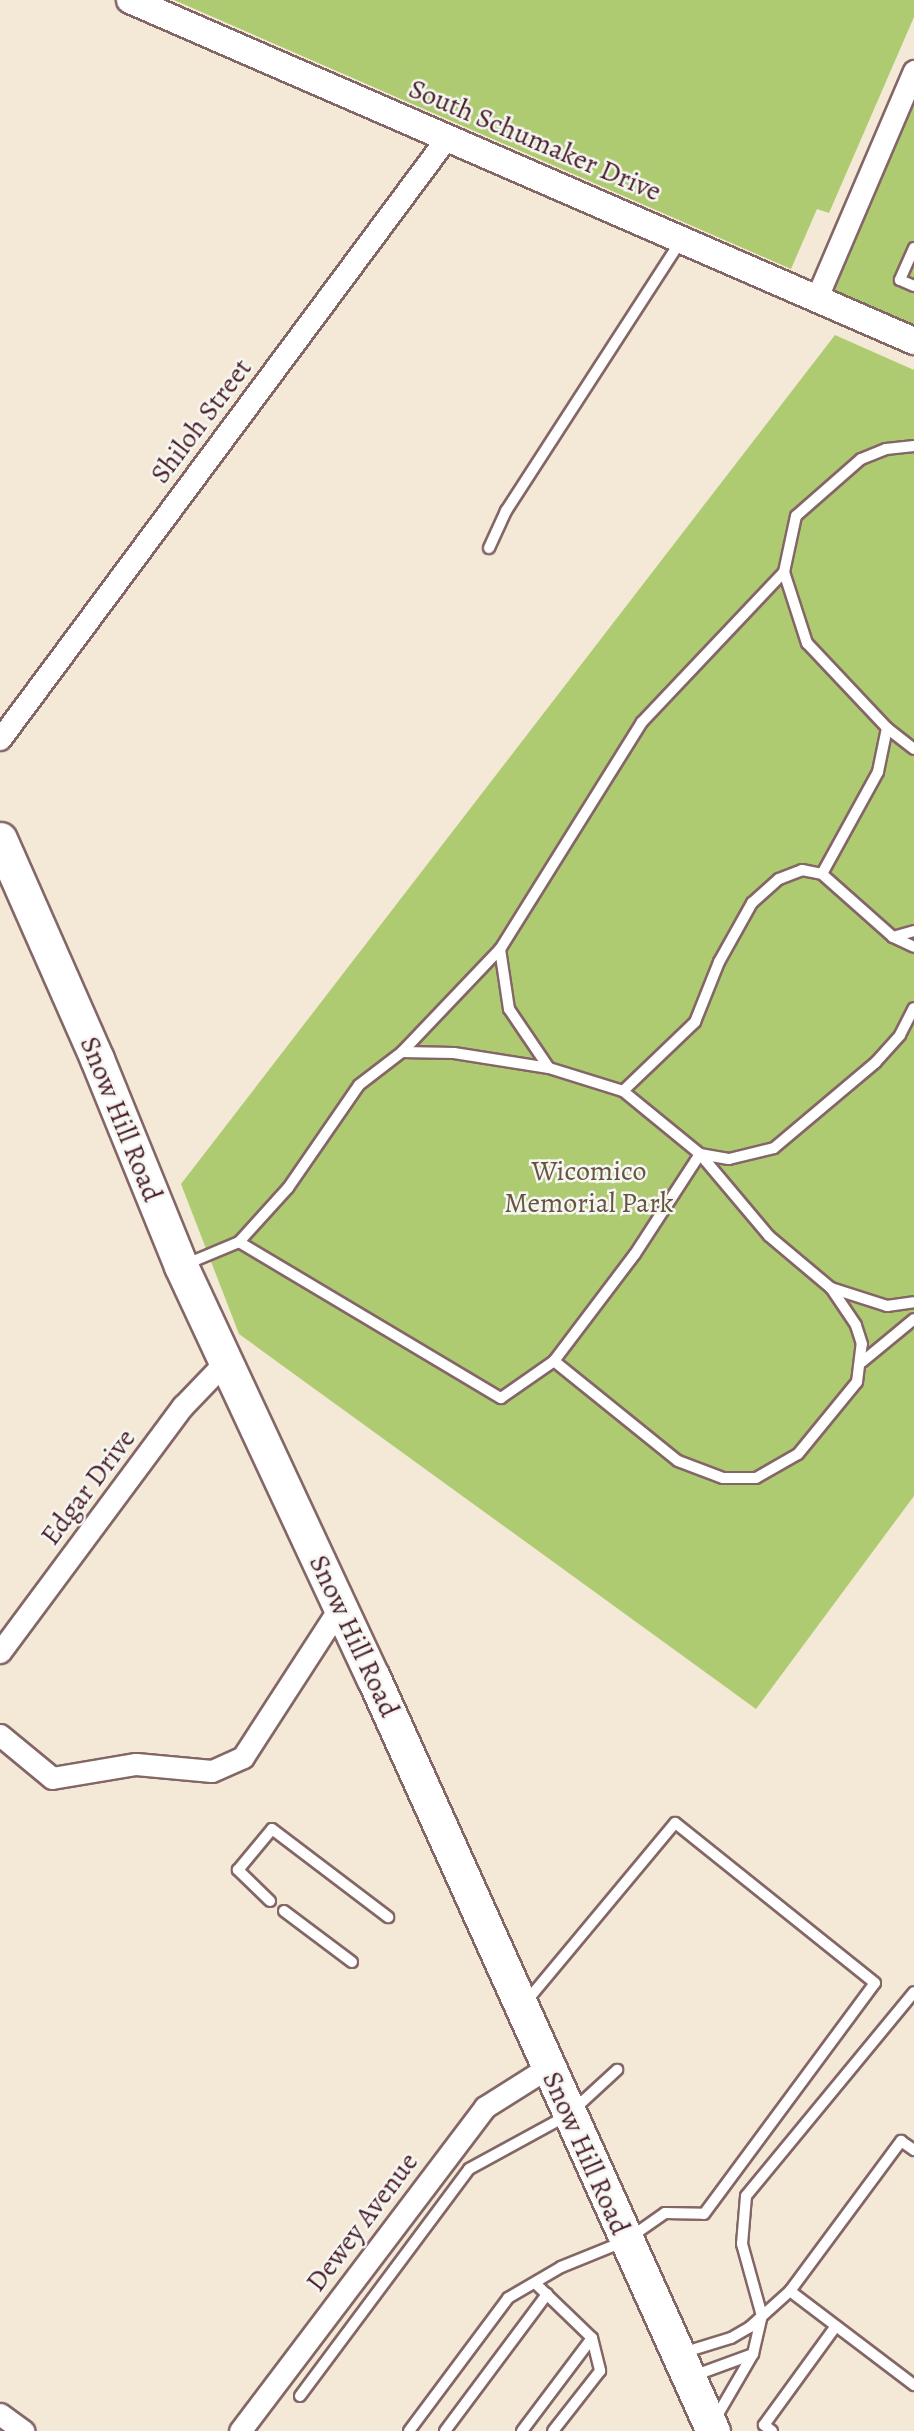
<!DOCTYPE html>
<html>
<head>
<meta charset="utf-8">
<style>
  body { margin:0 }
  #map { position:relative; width:914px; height:2431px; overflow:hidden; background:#f3e9d6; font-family:Alegreya,serif }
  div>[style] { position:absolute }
  .green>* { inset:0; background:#afcb72 }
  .roads { filter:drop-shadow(2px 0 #856667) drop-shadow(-2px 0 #856667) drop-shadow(0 2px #856667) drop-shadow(0 -2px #856667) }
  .service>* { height:10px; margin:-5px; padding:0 5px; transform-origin:5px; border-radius:5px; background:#fff }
  .minor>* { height:21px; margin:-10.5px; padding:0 10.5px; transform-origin:10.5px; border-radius:10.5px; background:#fff }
  .tertiary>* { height:26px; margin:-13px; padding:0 13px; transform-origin:13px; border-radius:13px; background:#fff }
  .primary>* { height:33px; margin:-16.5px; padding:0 16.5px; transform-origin:16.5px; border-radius:16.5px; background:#fff }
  span { translate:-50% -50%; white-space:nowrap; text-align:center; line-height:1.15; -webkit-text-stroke:5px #f6f6f2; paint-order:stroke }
  .street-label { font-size:28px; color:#4a1f2b }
  .park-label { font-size:28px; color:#685340 }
</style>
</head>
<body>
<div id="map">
  <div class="green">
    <i style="clip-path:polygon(174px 0,914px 0,914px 17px,829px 213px,817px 209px,791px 269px)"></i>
    <i style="clip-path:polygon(914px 60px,914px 339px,817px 297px)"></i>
    <i style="clip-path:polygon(835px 335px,914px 370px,914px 1496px,756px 1709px,239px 1334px,181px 1184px)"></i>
  </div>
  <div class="roads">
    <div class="service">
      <i style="left:914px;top:248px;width:35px;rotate:114deg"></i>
      <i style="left:900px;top:280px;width:15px;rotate:23deg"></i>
      <i style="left:914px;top:446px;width:28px;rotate:174deg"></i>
      <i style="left:886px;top:449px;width:27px;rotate:158deg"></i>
      <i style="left:861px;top:459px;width:86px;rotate:138.8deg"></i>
      <i style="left:796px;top:516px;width:57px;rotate:102.1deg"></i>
      <i style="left:784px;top:572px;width:75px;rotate:72.1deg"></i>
      <i style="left:807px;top:643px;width:117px;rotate:46.7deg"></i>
      <i style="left:887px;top:728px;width:34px;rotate:38deg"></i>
      <i style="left:489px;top:548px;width:41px;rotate:-65.3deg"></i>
      <i style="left:506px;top:511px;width:322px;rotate:-57.1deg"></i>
      <i style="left:784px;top:572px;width:207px;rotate:133.4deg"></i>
      <i style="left:642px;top:722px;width:268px;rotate:122deg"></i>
      <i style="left:500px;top:949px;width:61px;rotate:81.5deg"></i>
      <i style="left:509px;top:1009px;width:71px;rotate:55.9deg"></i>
      <i style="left:549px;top:1068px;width:77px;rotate:17.3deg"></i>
      <i style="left:623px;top:1091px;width:100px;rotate:-43.8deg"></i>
      <i style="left:695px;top:1022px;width:65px;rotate:-68.2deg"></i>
      <i style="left:719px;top:962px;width:68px;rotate:-60.8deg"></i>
      <i style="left:752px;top:903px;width:36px;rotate:-42deg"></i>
      <i style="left:779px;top:879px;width:25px;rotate:-21deg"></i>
      <i style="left:802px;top:870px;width:20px;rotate:11deg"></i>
      <i style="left:887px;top:728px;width:45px;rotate:101.6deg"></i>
      <i style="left:878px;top:772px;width:116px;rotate:118.8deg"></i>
      <i style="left:822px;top:874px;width:95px;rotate:41.6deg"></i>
      <i style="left:893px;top:937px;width:22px;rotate:-16deg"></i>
      <i style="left:893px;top:937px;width:23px;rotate:25deg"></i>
      <i style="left:402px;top:1052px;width:52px;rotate:1.1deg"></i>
      <i style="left:454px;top:1053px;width:96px;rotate:9deg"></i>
      <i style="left:623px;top:1091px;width:99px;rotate:39.3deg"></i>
      <i style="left:700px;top:1154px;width:107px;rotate:49.9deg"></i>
      <i style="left:769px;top:1236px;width:81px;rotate:40deg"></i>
      <i style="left:831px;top:1288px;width:59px;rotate:17.8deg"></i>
      <i style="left:887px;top:1306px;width:27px;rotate:-8deg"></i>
      <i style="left:239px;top:1242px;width:305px;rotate:30.8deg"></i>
      <i style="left:501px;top:1398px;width:65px;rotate:-34.9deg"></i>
      <i style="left:554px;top:1361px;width:134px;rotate:-52.9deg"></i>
      <i style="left:635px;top:1254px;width:119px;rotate:-57deg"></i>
      <i style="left:700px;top:1154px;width:29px;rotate:10deg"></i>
      <i style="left:729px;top:1159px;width:46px;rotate:-13.7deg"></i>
      <i style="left:774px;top:1148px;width:133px;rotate:-40.1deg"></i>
      <i style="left:876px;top:1062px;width:36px;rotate:-48deg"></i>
      <i style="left:900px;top:1035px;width:30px;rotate:-63deg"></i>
      <i style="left:184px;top:1265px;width:60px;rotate:-22.7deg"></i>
      <i style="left:239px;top:1242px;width:73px;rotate:-47.8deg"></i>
      <i style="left:288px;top:1188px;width:125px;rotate:-55.4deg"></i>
      <i style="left:359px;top:1085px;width:54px;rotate:-37.5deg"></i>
      <i style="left:402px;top:1052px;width:142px;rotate:-46.4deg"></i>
      <i style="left:554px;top:1361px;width:159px;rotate:38.9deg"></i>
      <i style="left:678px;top:1461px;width:48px;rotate:20.7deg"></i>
      <i style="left:723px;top:1478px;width:33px"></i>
      <i style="left:756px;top:1478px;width:48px;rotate:-29.7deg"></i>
      <i style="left:798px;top:1454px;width:93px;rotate:-50.7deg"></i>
      <i style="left:857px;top:1382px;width:38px;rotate:-83deg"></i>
      <i style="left:862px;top:1344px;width:20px;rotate:-108deg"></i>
      <i style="left:856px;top:1325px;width:45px;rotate:-124deg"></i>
      <i style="left:862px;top:1362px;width:67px;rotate:-39.6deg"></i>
      <i style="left:270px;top:1901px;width:45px;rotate:-135.9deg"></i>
      <i style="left:238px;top:1870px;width:53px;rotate:-50.3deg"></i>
      <i style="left:272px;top:1829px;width:146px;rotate:37.2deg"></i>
      <i style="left:284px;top:1911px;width:85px;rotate:36.9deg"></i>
      <i style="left:536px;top:2284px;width:78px;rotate:44deg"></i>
      <i style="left:592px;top:2338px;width:34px;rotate:76deg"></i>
      <i style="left:600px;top:2371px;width:76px;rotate:128.1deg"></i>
      <i style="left:790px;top:2291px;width:156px;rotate:37.2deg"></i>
      <i style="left:682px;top:2353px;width:51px;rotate:-17deg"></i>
      <i style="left:731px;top:2338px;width:22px;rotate:-30deg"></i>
      <i style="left:750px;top:2327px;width:54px;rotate:-42deg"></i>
      <i style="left:790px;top:2291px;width:187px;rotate:-53.5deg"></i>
      <i style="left:901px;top:2141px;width:16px;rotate:35deg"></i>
      <i style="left:693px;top:2376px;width:64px;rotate:-20.1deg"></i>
      <i style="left:300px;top:2396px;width:283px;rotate:-53.3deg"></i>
      <i style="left:469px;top:2169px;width:113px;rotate:-28.6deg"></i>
      <i style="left:568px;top:2115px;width:67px;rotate:-42.6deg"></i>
      <i style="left:714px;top:2421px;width:78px;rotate:-59.8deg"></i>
      <i style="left:753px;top:2354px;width:39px;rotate:-77deg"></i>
      <i style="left:762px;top:2316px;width:75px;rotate:-105.5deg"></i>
      <i style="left:742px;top:2244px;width:48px;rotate:-85.2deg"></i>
      <i style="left:746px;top:2196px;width:264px;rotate:-50.5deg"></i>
      <i style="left:409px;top:2431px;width:166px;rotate:-53.3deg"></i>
      <i style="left:508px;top:2298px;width:61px;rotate:-30.3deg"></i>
      <i style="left:561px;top:2267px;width:69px;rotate:-22.1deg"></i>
      <i style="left:625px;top:2241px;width:49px;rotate:-35deg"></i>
      <i style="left:665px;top:2213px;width:39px;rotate:1deg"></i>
      <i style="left:704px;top:2214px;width:287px;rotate:-53.5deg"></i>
      <i style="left:875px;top:1983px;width:256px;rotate:-141.3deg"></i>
      <i style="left:675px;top:1823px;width:233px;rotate:129.8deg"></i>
      <i style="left:445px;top:2431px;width:171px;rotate:-53.3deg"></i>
      <i style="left:522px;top:2431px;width:116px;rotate:-53deg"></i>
      <i style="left:772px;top:2431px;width:10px;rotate:-143deg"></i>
      <i style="left:764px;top:2425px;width:122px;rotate:-54deg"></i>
    </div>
    <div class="minor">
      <i style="left:817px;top:297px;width:246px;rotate:-66.8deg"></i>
      <i style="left:0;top:739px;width:751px;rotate:-53.39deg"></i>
      <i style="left:0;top:1652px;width:307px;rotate:-53.4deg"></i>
      <i style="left:183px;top:1406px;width:64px;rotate:-46.3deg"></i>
      <i style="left:0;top:1735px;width:67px;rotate:39.6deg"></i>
      <i style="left:52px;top:1778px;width:85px;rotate:-9.5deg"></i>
      <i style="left:136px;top:1764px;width:76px;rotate:5.3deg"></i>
      <i style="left:212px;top:1771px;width:34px;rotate:-24deg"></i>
      <i style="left:243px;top:1757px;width:179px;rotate:-57.1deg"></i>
      <i style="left:0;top:2414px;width:29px;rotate:36deg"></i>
      <i style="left:240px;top:2431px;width:406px;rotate:-52.9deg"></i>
      <i style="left:485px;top:2107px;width:73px;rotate:-32.2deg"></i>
    </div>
    <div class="tertiary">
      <i style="left:130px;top:0;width:855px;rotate:23.51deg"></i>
    </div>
    <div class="primary">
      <i style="left:0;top:839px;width:240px;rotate:66.2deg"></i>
      <i style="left:97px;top:1059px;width:223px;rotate:67.9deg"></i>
      <i style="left:181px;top:1266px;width:454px;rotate:65deg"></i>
      <i style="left:373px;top:1677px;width:827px;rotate:65.73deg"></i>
    </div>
  </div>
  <div class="street-label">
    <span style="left:535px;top:140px;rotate:23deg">South Schumaker Drive</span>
    <span style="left:201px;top:421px;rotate:-53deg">Shiloh Street</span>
    <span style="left:121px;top:1119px;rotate:68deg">Snow Hill Road</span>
    <span style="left:88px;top:1487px;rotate:-53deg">Edgar Drive</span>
    <span style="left:354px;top:1636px;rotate:65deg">Snow Hill Road</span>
    <span style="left:586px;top:2153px;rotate:66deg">Snow Hill Road</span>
    <span style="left:362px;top:2222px;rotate:-53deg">Dewey Avenue</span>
  </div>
  <div class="park-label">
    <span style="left:589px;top:1187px">Wicomico<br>Memorial Park</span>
  </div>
</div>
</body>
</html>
